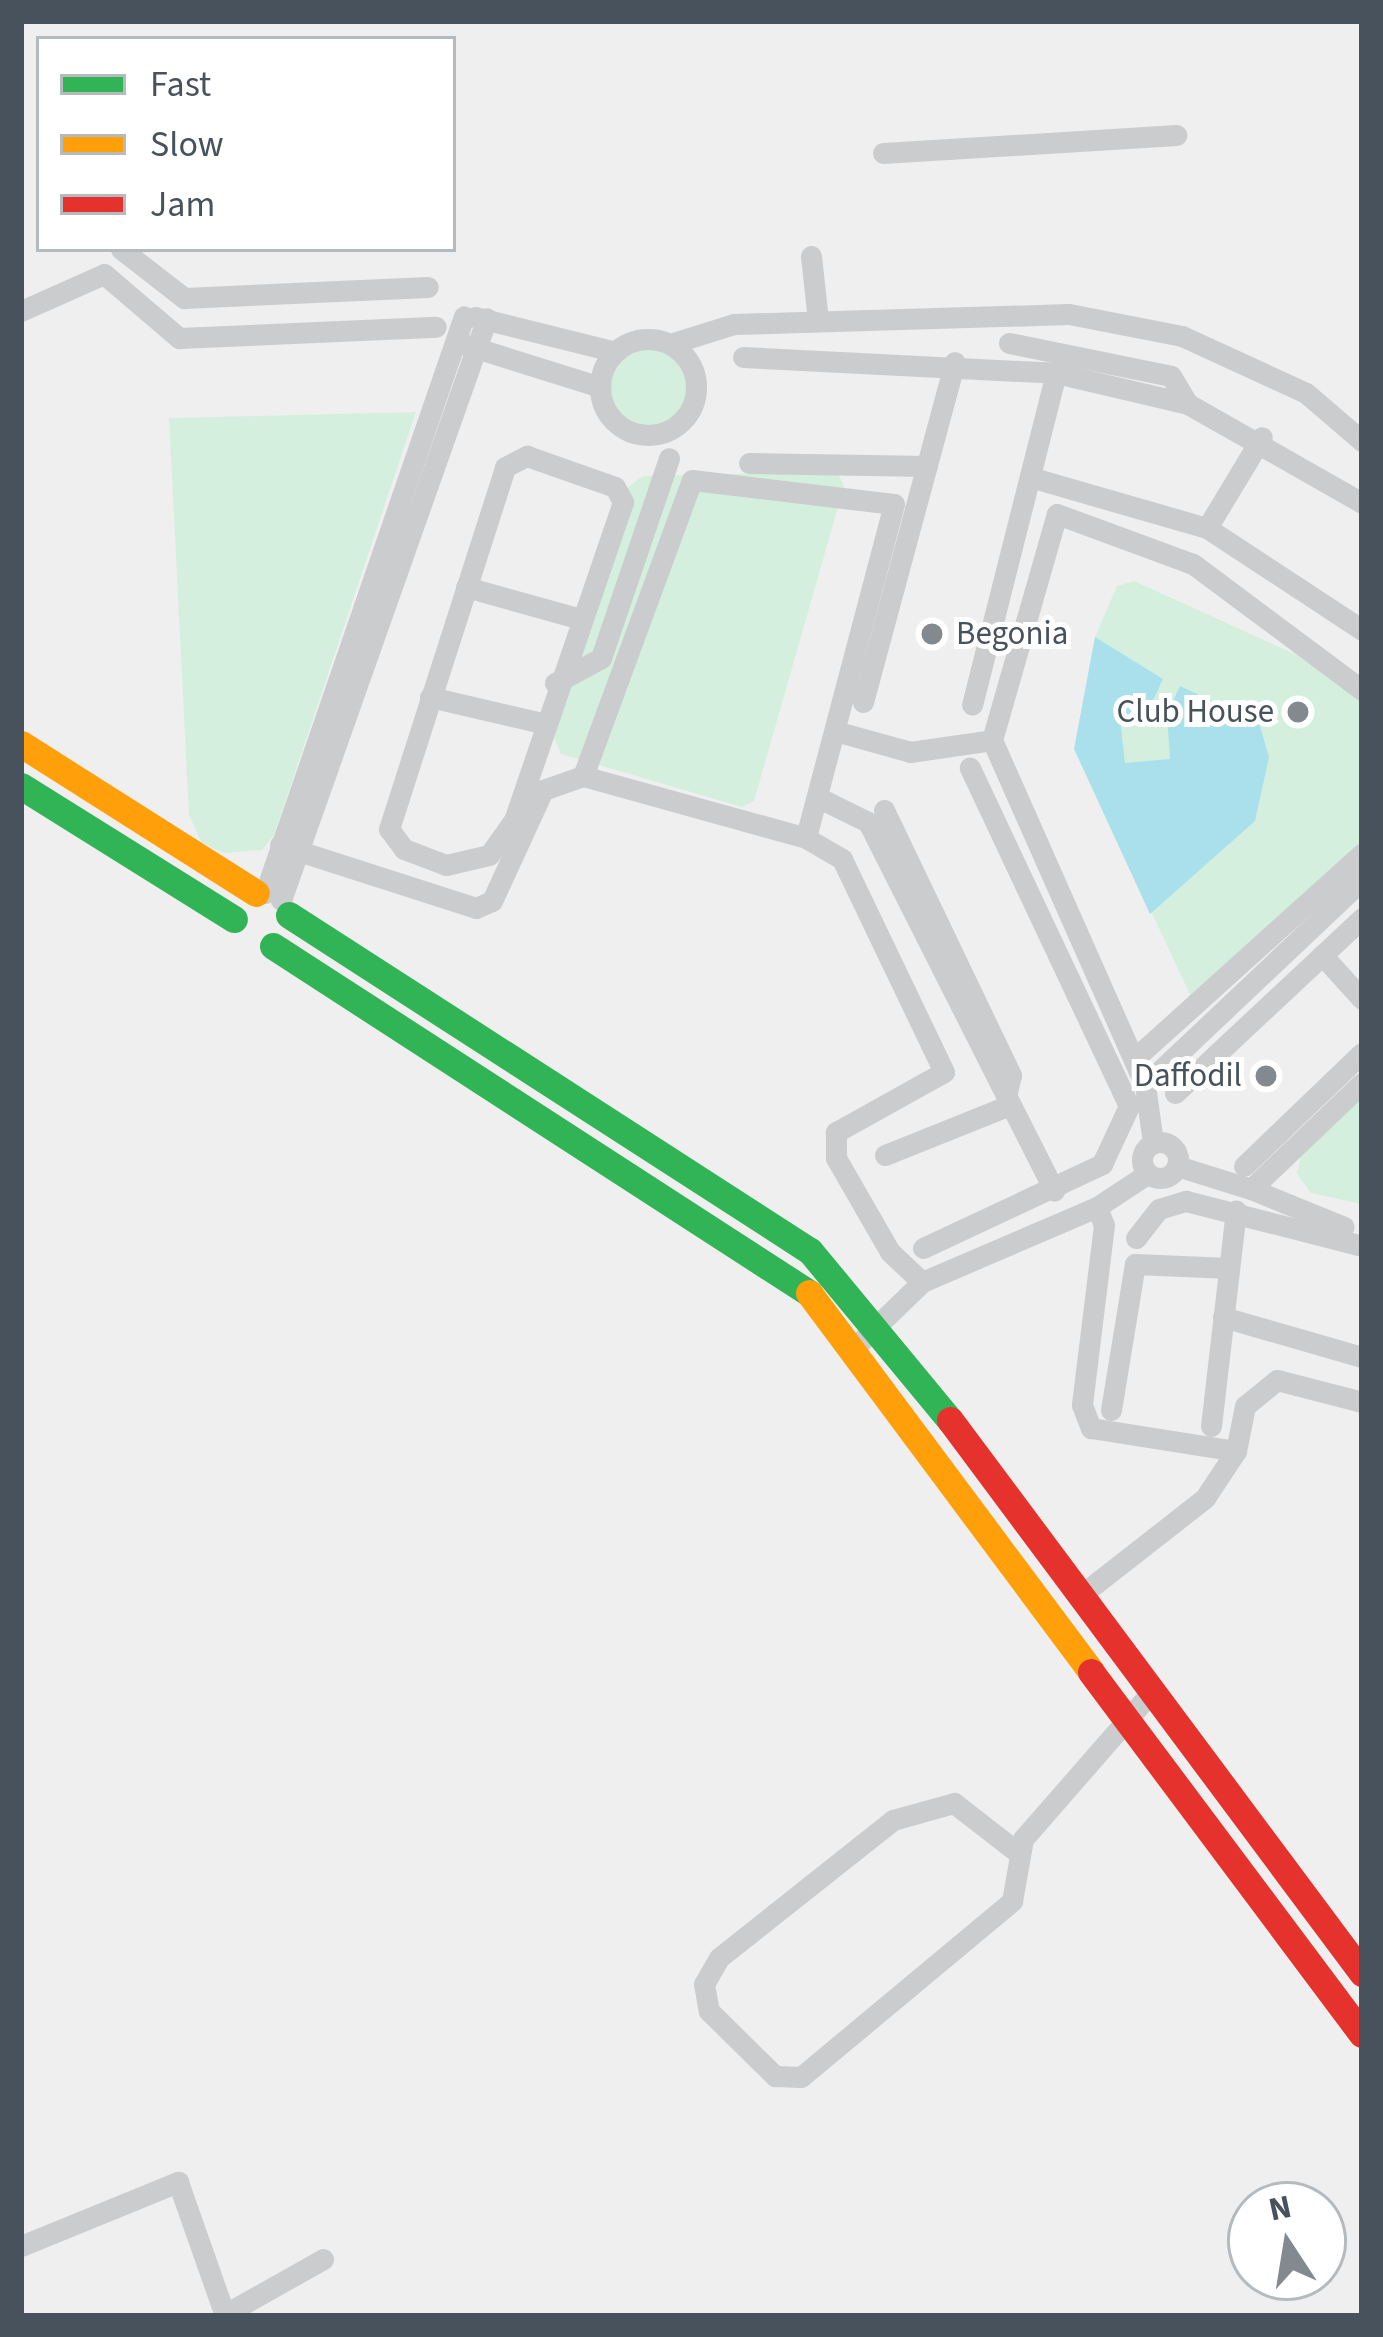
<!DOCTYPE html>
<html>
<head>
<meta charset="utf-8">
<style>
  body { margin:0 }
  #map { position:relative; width:1383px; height:2337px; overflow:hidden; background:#f0efef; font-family:"Source Sans 3",sans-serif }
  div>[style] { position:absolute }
  .green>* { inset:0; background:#d4efdd }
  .round { border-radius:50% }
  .water>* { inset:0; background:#a9e0ec }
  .street>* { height:21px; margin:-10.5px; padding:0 10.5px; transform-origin:10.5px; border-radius:10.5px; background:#caccce }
  .street>.ring { margin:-10.5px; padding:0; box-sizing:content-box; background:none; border:21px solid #caccce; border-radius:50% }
  .fast>* { height:27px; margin:-13.5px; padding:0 13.5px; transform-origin:13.5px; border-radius:13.5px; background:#30b455 }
  .slow>* { height:27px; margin:-13.5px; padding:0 13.5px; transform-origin:13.5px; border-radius:13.5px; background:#ff9f0a }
  .jam>* { height:27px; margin:-13.5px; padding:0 13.5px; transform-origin:13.5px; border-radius:13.5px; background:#e5322d }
  .dots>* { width:33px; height:33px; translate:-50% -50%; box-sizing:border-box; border:6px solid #fff; border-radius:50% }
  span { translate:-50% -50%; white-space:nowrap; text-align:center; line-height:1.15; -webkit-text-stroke:10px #fff; paint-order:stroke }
  .poi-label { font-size:33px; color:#47525c }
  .left { translate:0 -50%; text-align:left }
  .right { translate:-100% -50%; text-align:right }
  .frame { position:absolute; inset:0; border:24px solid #47525c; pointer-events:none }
  .legend { position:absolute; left:36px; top:36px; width:420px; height:216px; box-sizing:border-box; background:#fff; border:3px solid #b5babe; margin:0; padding:15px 21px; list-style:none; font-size:36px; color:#47525c }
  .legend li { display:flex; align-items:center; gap:24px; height:60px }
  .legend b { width:60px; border:3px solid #b5babe }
  .north { position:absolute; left:1227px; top:2181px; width:120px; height:120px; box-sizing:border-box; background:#fff; border:3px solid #b5babe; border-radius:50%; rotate:348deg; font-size:33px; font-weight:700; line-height:48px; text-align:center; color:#47525c }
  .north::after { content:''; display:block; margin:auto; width:42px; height:54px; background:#82898f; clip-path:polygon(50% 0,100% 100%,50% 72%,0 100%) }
</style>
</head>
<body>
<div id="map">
  <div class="green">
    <i class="round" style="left:606px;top:345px;width:86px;height:86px"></i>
    <i style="clip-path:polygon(416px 412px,274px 835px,262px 850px,224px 853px,202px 843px,189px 815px,169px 418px)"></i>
    <i style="clip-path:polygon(837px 472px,844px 486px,754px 801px,742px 807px,561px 754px,554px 738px,628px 487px,643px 476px)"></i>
    <i style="clip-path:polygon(1134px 581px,1321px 666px,1362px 700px,1362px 850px,1194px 1003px,1075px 749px,1095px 637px,1117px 586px)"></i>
    <i style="clip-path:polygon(1362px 1094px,1362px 1204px,1311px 1193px,1297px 1174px,1302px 1151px)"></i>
  </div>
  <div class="water">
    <i style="clip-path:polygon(1095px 637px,1163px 679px,1150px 707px,1120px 719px,1125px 763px,1170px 759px,1167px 714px,1180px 686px,1259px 723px,1269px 757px,1255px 821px,1150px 914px,1074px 749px)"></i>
  </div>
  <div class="street">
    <i style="left:883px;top:153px;width:294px;rotate:-3.5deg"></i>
    <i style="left:121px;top:249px;width:80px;rotate:37.9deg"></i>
    <i style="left:184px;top:298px;width:244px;rotate:-2.6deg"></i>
    <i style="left:811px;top:256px;width:64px;rotate:83.8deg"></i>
    <i style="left:21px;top:311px;width:91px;rotate:-24deg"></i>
    <i style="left:104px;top:274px;width:99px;rotate:40.5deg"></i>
    <i style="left:179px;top:338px;width:257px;rotate:-2.5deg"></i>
    <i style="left:475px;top:317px;width:145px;rotate:13.9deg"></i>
    <i class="ring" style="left:600px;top:339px;width:75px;height:75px"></i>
    <i style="left:1009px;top:343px;width:165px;rotate:11.5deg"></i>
    <i style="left:1171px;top:376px;width:33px;rotate:59deg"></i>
    <i style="left:1188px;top:404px;width:200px;rotate:29.6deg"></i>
    <i style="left:463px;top:344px;width:144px;rotate:17.4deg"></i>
    <i style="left:670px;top:344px;width:67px;rotate:-17.4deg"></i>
    <i style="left:734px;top:324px;width:335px;rotate:-1.7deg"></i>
    <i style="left:1069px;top:314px;width:115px;rotate:11deg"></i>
    <i style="left:1182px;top:336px;width:136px;rotate:24.7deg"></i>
    <i style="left:1306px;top:393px;width:74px;rotate:40.6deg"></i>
    <i style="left:743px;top:357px;width:313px;rotate:2.9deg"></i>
    <i style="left:1056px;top:373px;width:342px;rotate:104.2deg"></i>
    <i style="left:1056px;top:373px;width:136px;rotate:13.2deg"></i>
    <i style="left:527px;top:456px;width:93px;rotate:19.4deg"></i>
    <i style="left:615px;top:487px;width:17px;rotate:62deg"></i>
    <i style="left:623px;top:502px;width:336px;rotate:108.9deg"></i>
    <i style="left:514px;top:820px;width:43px;rotate:125.5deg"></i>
    <i style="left:489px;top:855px;width:44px;rotate:166.9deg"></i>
    <i style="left:446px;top:865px;width:45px;rotate:-159.1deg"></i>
    <i style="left:404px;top:849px;width:25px;rotate:-127deg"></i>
    <i style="left:389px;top:829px;width:380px;rotate:-72.2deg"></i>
    <i style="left:505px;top:467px;width:25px;rotate:-27deg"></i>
    <i style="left:749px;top:463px;width:178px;rotate:1deg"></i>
    <i style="left:1030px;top:477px;width:184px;rotate:16.1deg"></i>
    <i style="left:1207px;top:528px;width:186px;rotate:33.3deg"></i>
    <i style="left:1207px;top:528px;width:106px;rotate:-58.9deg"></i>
    <i style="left:466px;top:587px;width:115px;rotate:15.6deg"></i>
    <i style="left:555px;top:683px;width:52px;rotate:-28.5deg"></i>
    <i style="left:601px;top:658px;width:211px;rotate:-71.2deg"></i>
    <i style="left:430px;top:697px;width:115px;rotate:13.1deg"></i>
    <i style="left:863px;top:702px;width:352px;rotate:-74.9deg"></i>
    <i style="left:835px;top:731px;width:78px;rotate:15.6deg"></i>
    <i style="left:910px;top:752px;width:83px;rotate:-8.3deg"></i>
    <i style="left:992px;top:740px;width:377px;rotate:66.1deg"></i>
    <i style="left:1145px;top:1085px;width:59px;rotate:82.1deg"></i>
    <i style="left:992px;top:740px;width:235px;rotate:-74deg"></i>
    <i style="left:1057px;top:514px;width:145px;rotate:20.2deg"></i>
    <i style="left:1193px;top:564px;width:211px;rotate:36.7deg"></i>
    <i style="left:583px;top:776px;width:231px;rotate:15.5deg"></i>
    <i style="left:806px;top:838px;width:42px;rotate:30.3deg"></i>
    <i style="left:842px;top:859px;width:236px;rotate:64.4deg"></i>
    <i style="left:944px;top:1072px;width:124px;rotate:150.9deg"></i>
    <i style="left:836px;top:1132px;width:26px;rotate:90deg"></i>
    <i style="left:836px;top:1158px;width:108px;rotate:60.1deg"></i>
    <i style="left:890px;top:1252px;width:44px;rotate:43.2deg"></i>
    <i style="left:922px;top:1282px;width:190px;rotate:-23.2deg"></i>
    <i style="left:1097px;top:1207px;width:19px;rotate:69deg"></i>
    <i style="left:1104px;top:1225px;width:181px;rotate:97deg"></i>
    <i style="left:1082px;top:1405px;width:25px;rotate:69deg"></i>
    <i style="left:1091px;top:1428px;width:147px;rotate:9deg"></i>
    <i style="left:1236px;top:1451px;width:46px;rotate:-78.7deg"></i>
    <i style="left:1245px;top:1406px;width:41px;rotate:-39.1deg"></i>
    <i style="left:1277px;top:1380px;width:88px;rotate:14.5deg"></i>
    <i style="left:817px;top:797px;width:57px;rotate:26.1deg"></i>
    <i style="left:868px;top:822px;width:413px;rotate:63.2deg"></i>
    <i style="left:884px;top:810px;width:294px;rotate:64.4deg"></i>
    <i style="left:1011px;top:1075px;width:22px;rotate:103deg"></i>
    <i style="left:280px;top:845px;width:206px;rotate:17.8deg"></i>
    <i style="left:476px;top:908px;width:17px;rotate:-24deg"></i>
    <i style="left:492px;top:901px;width:122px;rotate:-65.3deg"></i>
    <i style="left:543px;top:790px;width:42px;rotate:-19.3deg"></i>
    <i style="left:583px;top:776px;width:315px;rotate:-69.8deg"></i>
    <i style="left:692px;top:480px;width:203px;rotate:6.8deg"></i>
    <i style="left:894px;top:504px;width:345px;rotate:104.8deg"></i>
    <i style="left:265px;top:893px;width:610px;rotate:-70.97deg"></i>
    <i style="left:281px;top:900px;width:617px;rotate:-70.51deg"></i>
    <i style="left:1322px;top:955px;width:59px;rotate:47.7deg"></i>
    <i style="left:1134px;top:1059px;width:307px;rotate:-42deg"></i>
    <i style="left:1145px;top:1085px;width:299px;rotate:-43.4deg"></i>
    <i style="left:1175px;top:1093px;width:256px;rotate:-43.1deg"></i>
    <i class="ring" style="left:1142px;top:1142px;width:15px;height:15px"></i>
    <i style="left:885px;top:1155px;width:135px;rotate:-21.8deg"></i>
    <i style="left:1177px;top:1166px;width:77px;rotate:17.3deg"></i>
    <i style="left:1251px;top:1189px;width:153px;rotate:-43.7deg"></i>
    <i style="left:1244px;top:1166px;width:163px;rotate:-43.8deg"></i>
    <i style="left:1251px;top:1189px;width:100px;rotate:22.2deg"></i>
    <i style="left:1097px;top:1207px;width:60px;rotate:-33.4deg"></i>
    <i style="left:1136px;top:1238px;width:37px;rotate:-52deg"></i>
    <i style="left:1159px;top:1209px;width:28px;rotate:-17deg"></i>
    <i style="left:1186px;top:1201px;width:182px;rotate:14.3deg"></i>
    <i style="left:923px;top:1248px;width:198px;rotate:-25.1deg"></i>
    <i style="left:1102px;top:1164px;width:64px;rotate:-65deg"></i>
    <i style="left:1129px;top:1106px;width:374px;rotate:-115.2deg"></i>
    <i style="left:1223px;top:1317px;width:145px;rotate:16.1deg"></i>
    <i style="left:854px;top:1348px;width:95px;rotate:-44.1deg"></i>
    <i style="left:1111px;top:1410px;width:148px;rotate:-80.7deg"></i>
    <i style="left:1135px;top:1264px;width:94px;rotate:2.4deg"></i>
    <i style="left:1211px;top:1426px;width:217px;rotate:-83.4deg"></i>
    <i style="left:1081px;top:1595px;width:157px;rotate:-38deg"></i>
    <i style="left:1205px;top:1498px;width:56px;rotate:-56.6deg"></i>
    <i style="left:1017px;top:1852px;width:80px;rotate:-142.1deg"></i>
    <i style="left:954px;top:1803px;width:63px;rotate:164.4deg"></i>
    <i style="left:893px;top:1820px;width:222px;rotate:141.6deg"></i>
    <i style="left:719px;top:1958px;width:30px;rotate:120deg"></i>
    <i style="left:704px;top:1984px;width:27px;rotate:80deg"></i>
    <i style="left:709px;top:2011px;width:93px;rotate:44.6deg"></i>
    <i style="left:775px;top:2076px;width:26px;rotate:2deg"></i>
    <i style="left:801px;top:2077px;width:275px;rotate:-39.8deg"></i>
    <i style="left:1012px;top:1901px;width:63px;rotate:-79.9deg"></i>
    <i style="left:1023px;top:1839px;width:196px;rotate:-48.9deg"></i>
    <i style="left:21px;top:2246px;width:170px;rotate:-22.2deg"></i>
    <i style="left:178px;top:2182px;width:136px;rotate:70.6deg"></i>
    <i style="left:222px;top:2316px;width:116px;rotate:-29.4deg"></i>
  </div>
  <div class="fast">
    <i style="left:21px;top:786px;width:251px;rotate:32deg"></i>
    <i style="left:289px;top:915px;width:620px;rotate:32.82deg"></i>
    <i style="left:810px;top:1251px;width:219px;rotate:50.4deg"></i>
    <i style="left:273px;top:946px;width:639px;rotate:32.92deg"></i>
  </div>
  <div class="slow">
    <i style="left:21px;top:744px;width:278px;rotate:32.4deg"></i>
    <i style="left:809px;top:1293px;width:472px;rotate:53.3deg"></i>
  </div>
  <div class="jam">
    <i style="left:950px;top:1420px;width:690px;rotate:53.31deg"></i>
    <i style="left:1091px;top:1672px;width:452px;rotate:53.2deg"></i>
  </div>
  <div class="dots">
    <i style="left:932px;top:634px;background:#82898f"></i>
    <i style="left:1298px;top:712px;background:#82898f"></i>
    <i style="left:1266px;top:1076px;background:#82898f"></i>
  </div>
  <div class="poi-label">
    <span class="left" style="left:956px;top:634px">Begonia</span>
    <span class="right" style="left:1274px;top:712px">Club House</span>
    <span class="right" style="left:1242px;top:1076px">Daffodil</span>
  </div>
  <div class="frame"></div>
  <ul class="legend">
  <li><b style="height:15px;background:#30b455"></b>Fast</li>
  <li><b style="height:15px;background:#ff9f0a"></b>Slow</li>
  <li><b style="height:15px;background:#e5322d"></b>Jam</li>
  </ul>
  <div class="north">N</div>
</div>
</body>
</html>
